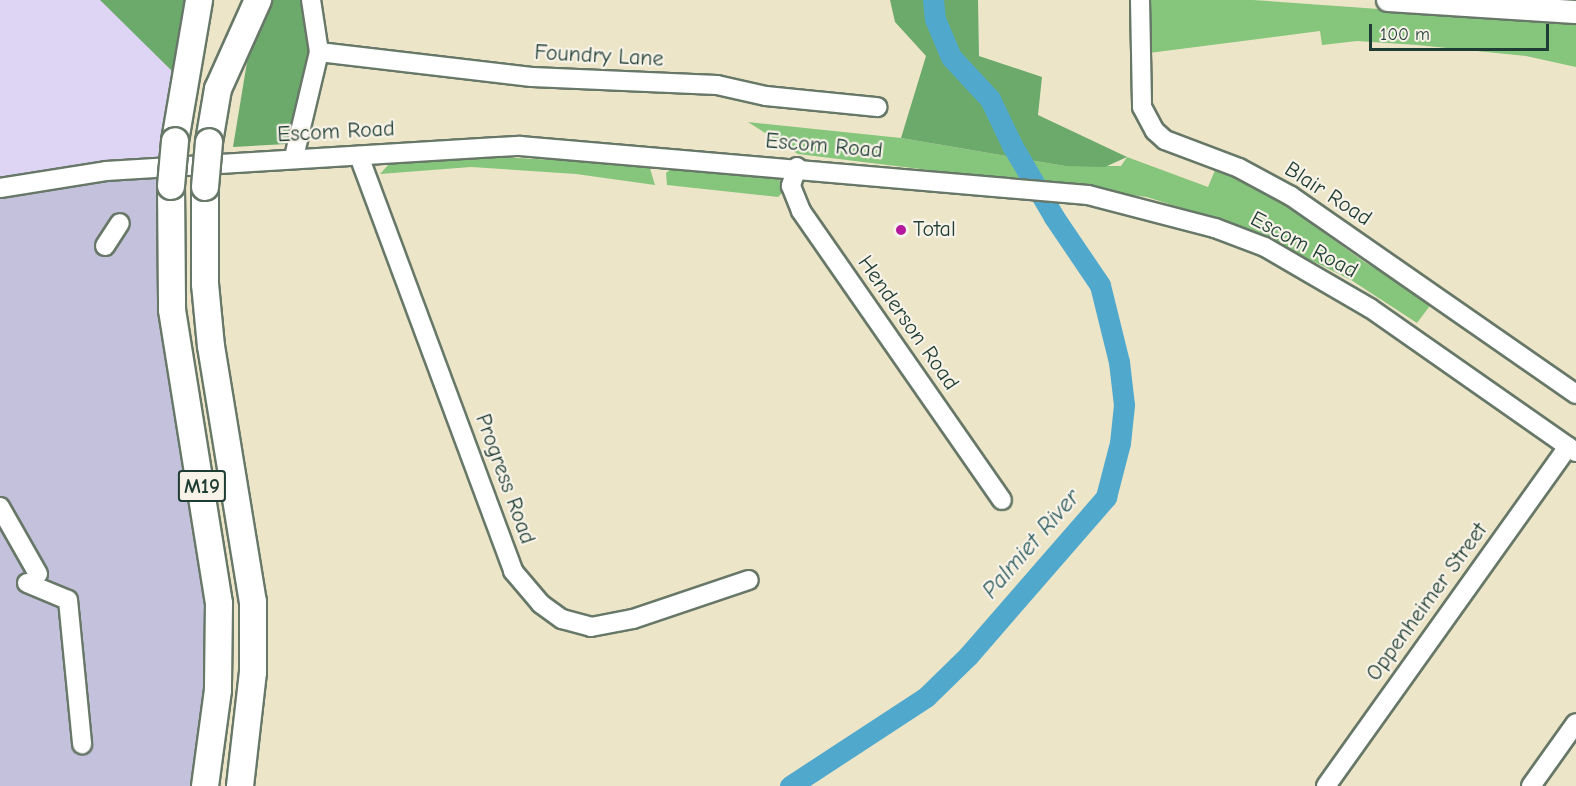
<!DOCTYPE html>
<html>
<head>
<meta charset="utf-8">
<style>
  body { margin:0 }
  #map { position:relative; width:1576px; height:786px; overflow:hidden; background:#ede5c8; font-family:"Comic Neue",sans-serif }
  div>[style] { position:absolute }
  .built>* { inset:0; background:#ded5f5 }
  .industrial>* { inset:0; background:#c3c1db }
  .green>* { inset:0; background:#86c57c }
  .forest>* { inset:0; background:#6caa6c }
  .river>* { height:21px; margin:-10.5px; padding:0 10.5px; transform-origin:10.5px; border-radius:10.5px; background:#50a9cd }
  .roads { filter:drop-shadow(2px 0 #677868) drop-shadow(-2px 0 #677868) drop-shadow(0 2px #677868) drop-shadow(0 -2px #677868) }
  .minor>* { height:18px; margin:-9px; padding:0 9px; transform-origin:9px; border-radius:9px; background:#fff }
  .major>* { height:22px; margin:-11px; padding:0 11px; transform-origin:11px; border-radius:11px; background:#fff }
  .highway>* { height:26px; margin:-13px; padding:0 13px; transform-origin:13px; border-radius:13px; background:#fff }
  .bridges { filter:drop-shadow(2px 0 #677868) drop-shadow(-2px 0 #677868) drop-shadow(0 2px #677868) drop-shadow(0 -2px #677868) }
  .highway-bridge>* { height:26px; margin:-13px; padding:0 13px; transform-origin:13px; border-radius:13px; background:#fff }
  .dots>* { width:16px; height:16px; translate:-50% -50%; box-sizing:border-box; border:3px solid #f7f3e8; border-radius:50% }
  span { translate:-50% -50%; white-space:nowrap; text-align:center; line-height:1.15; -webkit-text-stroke:4.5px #f7f3e8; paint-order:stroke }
  .shield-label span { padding:2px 4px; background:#f7f3e8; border:2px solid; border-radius:4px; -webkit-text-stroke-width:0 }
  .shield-label { font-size:21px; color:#1f3d34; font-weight:700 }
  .street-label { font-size:22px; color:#1f3d34 }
  .poi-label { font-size:22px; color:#1f3d34 }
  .left { translate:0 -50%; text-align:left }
  .water-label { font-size:24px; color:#2e5d62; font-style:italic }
  .scale { position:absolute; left:1369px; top:24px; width:180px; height:27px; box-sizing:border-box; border:3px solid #1f3d34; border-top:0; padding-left:8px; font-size:18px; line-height:21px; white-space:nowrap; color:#1f3d34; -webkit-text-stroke:4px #f7f3e8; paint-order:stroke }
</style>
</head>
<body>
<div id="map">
  <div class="built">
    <i style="clip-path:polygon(0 0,198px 0,172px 167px,0 188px)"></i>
  </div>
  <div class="industrial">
    <i style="clip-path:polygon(172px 167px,170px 185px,213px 558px,204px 786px,0 786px,0 188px)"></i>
  </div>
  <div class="green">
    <i style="clip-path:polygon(1151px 0,1253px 0,1576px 23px,1576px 67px,1526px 56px,1417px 45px,1357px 41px,1322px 45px,1320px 31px,1149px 53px)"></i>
    <i style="clip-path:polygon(748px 122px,901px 138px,1065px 166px,1121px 166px,1127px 157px,1208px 187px,1216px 168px,1267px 192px,1363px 261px,1432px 303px,1417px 323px,1351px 280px,1252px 231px,1147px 197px,798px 154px)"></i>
    <i style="clip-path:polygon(500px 157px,649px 165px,655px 185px,576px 174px,471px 167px,380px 174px,390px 163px)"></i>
    <i style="clip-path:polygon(672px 168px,776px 178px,782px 182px,784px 191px,778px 197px,667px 185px,666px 173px)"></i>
  </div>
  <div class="forest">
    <i style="clip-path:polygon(100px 0,188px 0,173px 72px)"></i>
    <i style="clip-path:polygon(268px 0,311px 0,317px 38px,291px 139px,287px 144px,233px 147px,247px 62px)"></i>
    <i style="clip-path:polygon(890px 0,978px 0,979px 56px,1042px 77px,1038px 115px,1127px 157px,1105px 167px,1065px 166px,901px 138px,926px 56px,895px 22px)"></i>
  </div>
  <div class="river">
    <i style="left:790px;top:786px;width:163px;rotate:-33.2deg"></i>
    <i style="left:926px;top:697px;width:59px;rotate:-44.3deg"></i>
    <i style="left:968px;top:656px;width:211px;rotate:-49deg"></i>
    <i style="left:1106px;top:497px;width:56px;rotate:-75.5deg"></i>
    <i style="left:1120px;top:443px;width:38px;rotate:-84deg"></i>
    <i style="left:1124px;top:405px;width:43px;rotate:-96.6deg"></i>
    <i style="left:1119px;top:362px;width:79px;rotate:-103.9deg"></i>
    <i style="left:1100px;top:285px;width:82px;rotate:-124.1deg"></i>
    <i style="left:1054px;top:217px;width:83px;rotate:-120.3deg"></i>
    <i style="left:1012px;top:145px;width:51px;rotate:-115.6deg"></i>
    <i style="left:990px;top:99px;width:57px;rotate:-132.9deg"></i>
    <i style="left:951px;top:57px;width:41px;rotate:-112.8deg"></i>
    <i style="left:935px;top:19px;width:19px;rotate:-96deg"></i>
  </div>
  <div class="roads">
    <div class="minor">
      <i style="left:1140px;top:0;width:107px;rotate:88.9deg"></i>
      <i style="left:1142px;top:107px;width:27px;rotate:62deg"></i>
      <i style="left:1155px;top:131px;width:13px;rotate:42deg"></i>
      <i style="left:1165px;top:140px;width:79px;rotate:20.7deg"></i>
      <i style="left:1239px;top:168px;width:59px;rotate:28.3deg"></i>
      <i style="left:1291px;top:196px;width:347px;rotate:34.8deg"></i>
      <i style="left:319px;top:52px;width:214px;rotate:6.7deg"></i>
      <i style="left:532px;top:77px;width:185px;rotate:2.5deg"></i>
      <i style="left:717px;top:85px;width:50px;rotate:12.7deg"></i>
      <i style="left:766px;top:96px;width:112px;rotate:5.7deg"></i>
      <i style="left:359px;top:156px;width:443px;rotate:69.6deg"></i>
      <i style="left:513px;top:571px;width:43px;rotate:49.7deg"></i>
      <i style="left:541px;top:604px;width:26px;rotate:36deg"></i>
      <i style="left:562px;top:619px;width:30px;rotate:15deg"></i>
      <i style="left:591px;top:627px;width:43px;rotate:-10.8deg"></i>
      <i style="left:633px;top:619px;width:122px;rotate:-18.6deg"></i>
      <i style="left:294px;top:157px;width:108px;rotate:-76.6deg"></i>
      <i style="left:319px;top:52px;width:53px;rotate:-98.7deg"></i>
      <i style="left:797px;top:167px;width:20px;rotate:108deg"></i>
      <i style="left:791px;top:186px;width:27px;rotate:68deg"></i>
      <i style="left:801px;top:211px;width:352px;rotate:55.2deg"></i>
      <i style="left:0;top:188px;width:107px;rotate:-9.1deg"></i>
      <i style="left:106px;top:171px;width:415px;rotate:-3.5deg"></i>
      <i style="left:520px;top:146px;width:570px;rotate:4.93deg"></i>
      <i style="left:1088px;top:195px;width:131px;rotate:14.6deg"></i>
      <i style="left:1215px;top:228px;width:53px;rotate:20.8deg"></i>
      <i style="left:1265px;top:247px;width:121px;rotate:30.2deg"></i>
      <i style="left:1370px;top:308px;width:251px;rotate:35deg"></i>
      <i style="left:105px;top:246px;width:27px;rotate:-57deg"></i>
      <i style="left:0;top:507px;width:77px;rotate:60.4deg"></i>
      <i style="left:27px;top:583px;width:44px;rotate:22.5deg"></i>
      <i style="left:68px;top:600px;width:145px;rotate:84.4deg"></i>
      <i style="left:1326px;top:786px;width:417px;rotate:-54.5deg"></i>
      <i style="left:1531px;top:786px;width:77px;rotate:-54.5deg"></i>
    </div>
    <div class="major">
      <i style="left:1388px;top:0;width:188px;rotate:3.7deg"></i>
    </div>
    <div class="highway">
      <i style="left:175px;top:141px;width:143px;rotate:-80.3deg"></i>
      <i style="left:209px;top:142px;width:54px;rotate:-80.4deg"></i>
      <i style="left:218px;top:89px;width:98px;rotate:-65.8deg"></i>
      <i style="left:171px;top:186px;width:124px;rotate:89.5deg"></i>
      <i style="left:172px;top:310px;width:297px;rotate:80.9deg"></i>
      <i style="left:219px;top:603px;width:87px;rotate:90.7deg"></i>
      <i style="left:218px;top:690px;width:97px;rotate:97.7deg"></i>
      <i style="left:205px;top:187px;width:97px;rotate:90deg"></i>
      <i style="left:205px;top:284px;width:62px;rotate:84.5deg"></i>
      <i style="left:211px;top:346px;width:259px;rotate:80.7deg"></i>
      <i style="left:253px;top:602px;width:70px;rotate:90deg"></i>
      <i style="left:253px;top:672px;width:115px;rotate:96.5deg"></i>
    </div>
  </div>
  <div class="bridges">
    <div class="highway-bridge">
      <i style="left:171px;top:186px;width:45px;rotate:-84.9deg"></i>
      <i style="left:205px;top:187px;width:45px;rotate:-84.9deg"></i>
    </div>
  </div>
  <div class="dots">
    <i style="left:901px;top:230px;background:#b5179e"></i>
  </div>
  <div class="shield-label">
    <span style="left:202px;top:486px">M19</span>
  </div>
  <div class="street-label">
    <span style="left:599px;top:56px;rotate:3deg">Foundry Lane</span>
    <span style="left:336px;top:132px;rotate:-3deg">Escom Road</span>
    <span style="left:824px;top:146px;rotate:5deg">Escom Road</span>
    <span style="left:1328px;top:194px;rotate:33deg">Blair Road</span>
    <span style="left:1304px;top:245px;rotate:28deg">Escom Road</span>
    <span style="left:908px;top:323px;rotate:55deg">Henderson Road</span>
    <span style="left:505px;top:479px;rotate:70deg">Progress Road</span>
    <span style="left:1427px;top:602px;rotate:-54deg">Oppenheimer Street</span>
  </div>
  <div class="poi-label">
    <span class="left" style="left:913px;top:230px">Total</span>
  </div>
  <div class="water-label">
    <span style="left:1031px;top:544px;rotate:-49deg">Palmiet River</span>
  </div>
  <div class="scale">100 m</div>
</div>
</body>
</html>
